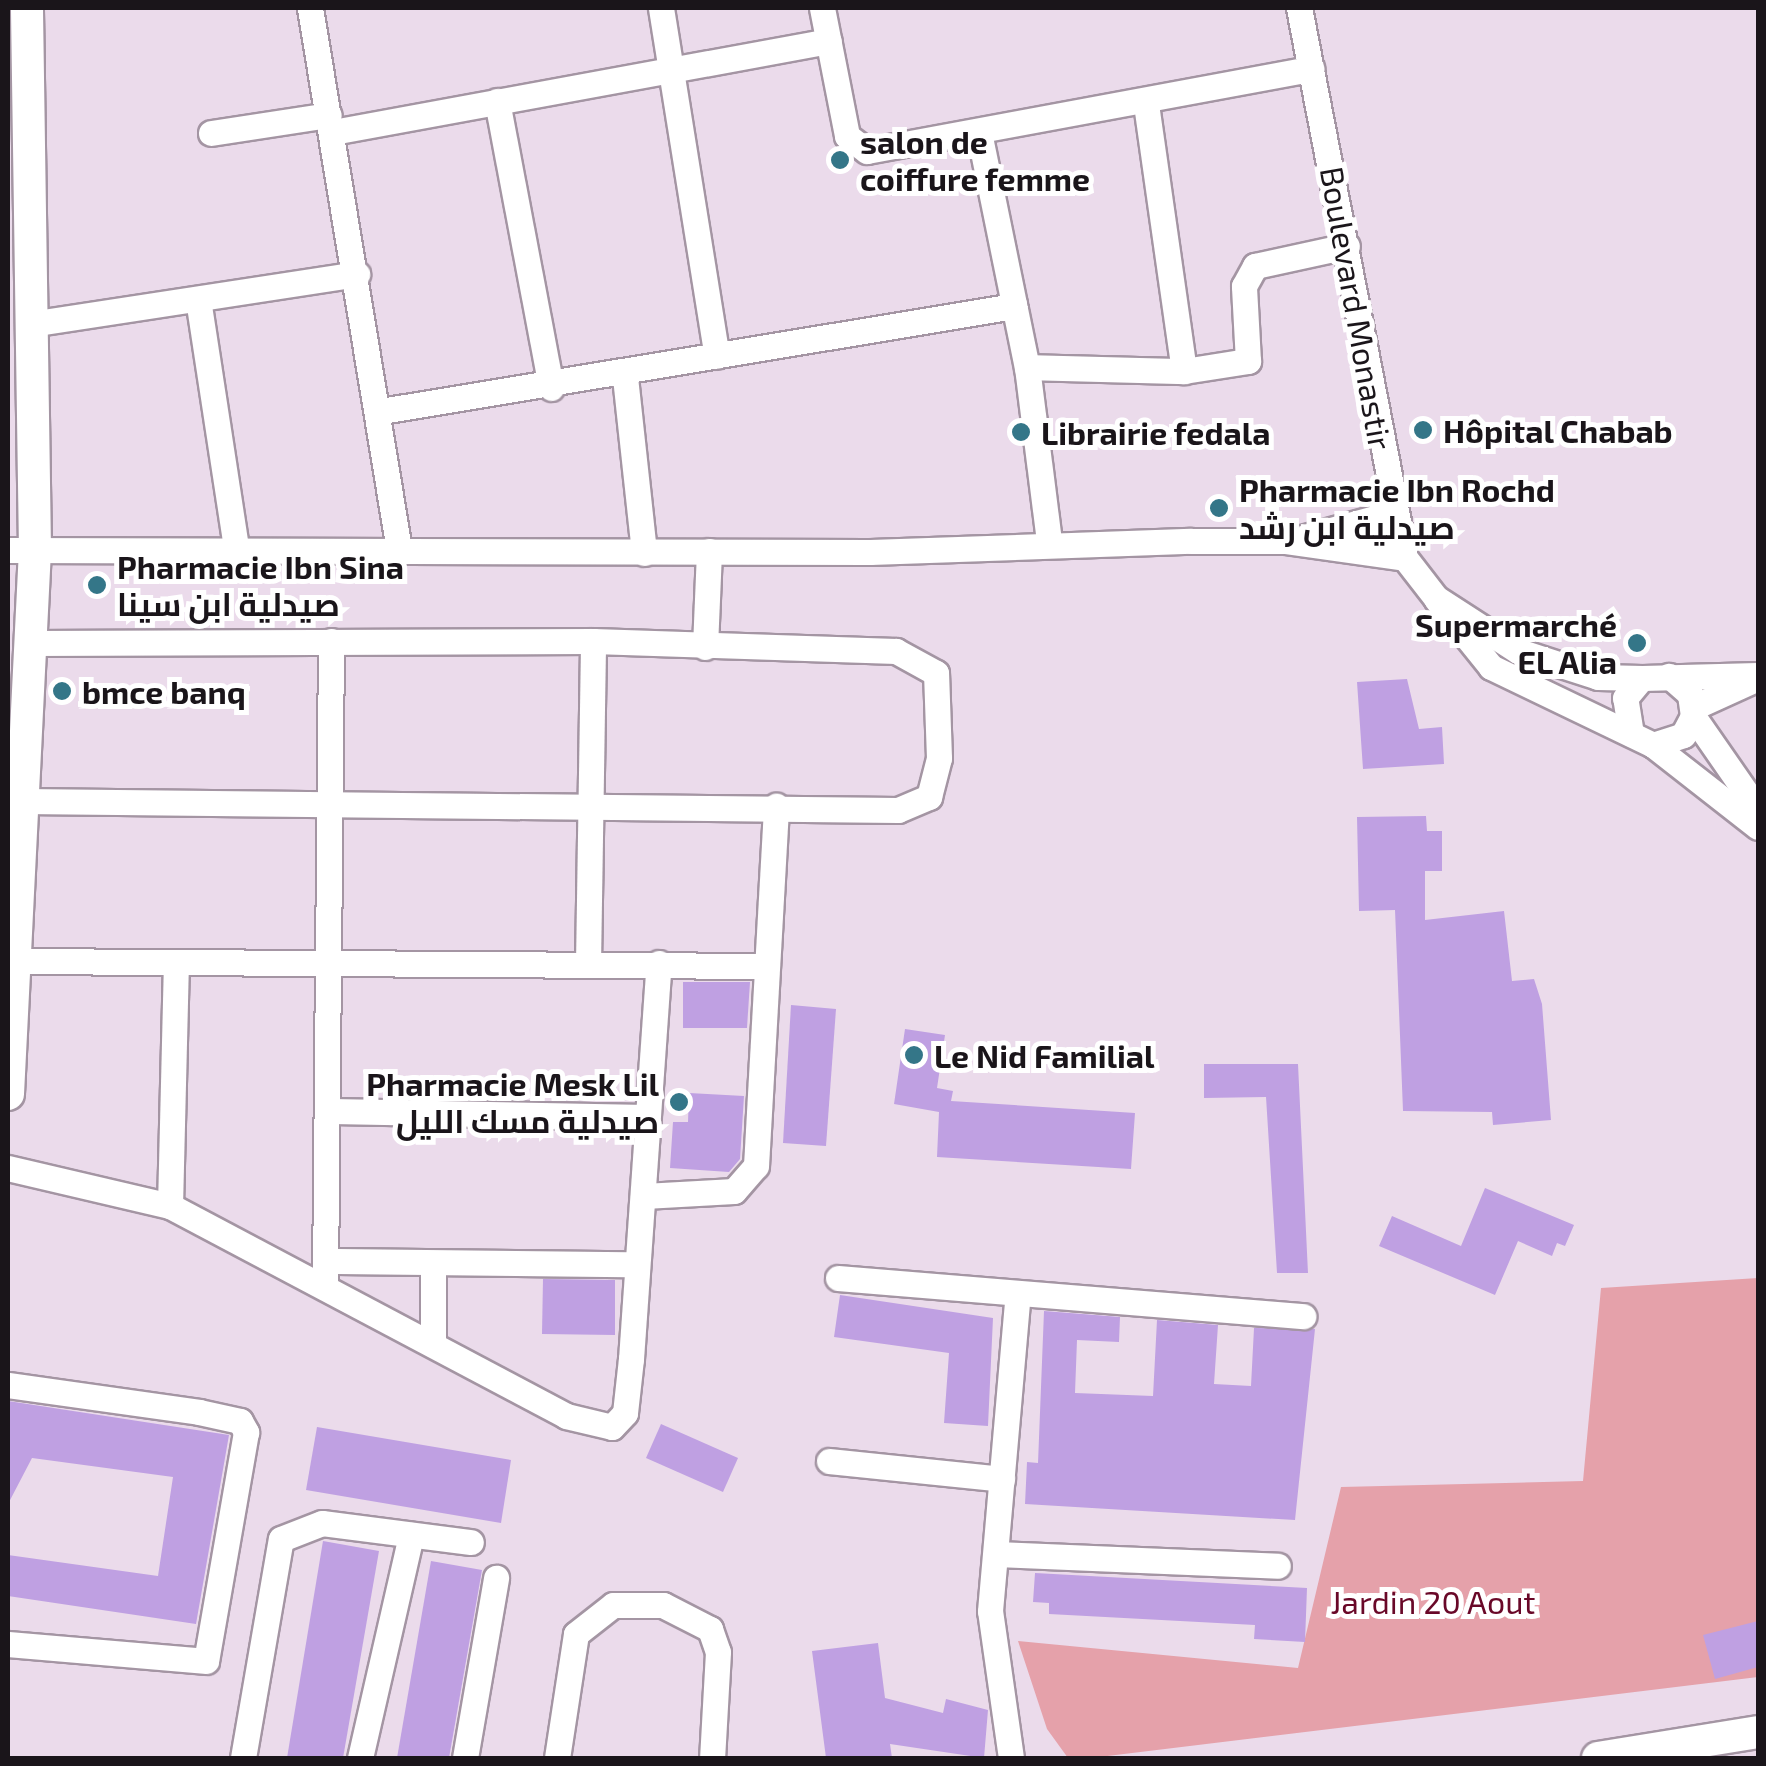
<!DOCTYPE html>
<html>
<head>
<meta charset="utf-8">
<style>
  body { margin:0 }
  #map { position:relative; width:1766px; height:1766px; overflow:hidden; background:#ebdbeb; font-family:"Exo 2",Cairo,sans-serif }
  div>[style] { position:absolute }
  .green>* { inset:0; background:#e5a1aa }
  .building>* { inset:0; background:#bfa0e2 }
  .roads { filter:drop-shadow(2px 0 #a495a3) drop-shadow(-2px 0 #a495a3) drop-shadow(0 2px #a495a3) drop-shadow(0 -2px #a495a3) }
  .minor>* { height:25px; margin:-12.5px; padding:0 12.5px; transform-origin:12.5px; border-radius:12.5px; background:#fff }
  .tertiary>* { height:32px; margin:-16px; padding:0 16px; transform-origin:16px; border-radius:16px; background:#fff }
  .dots>* { width:28px; height:28px; translate:-50% -50%; box-sizing:border-box; border:5px solid #fff; border-radius:50% }
  span { translate:-50% -50%; white-space:nowrap; text-align:center; line-height:1.15; -webkit-text-stroke:10px #fff; paint-order:stroke }
  .poi-label { font-size:32px; color:#1a151a; font-weight:700 }
  .left { translate:0 -50%; text-align:left }
  .right { translate:-100% -50%; text-align:right }
  .street-label { font-size:32px; color:#1a151a }
  .park-label { font-size:32px; color:#690828 }
  .frame { position:absolute; inset:0; border:10px solid #1a151a; pointer-events:none }
</style>
</head>
<body>
<div id="map">
  <div class="green">
    <i style="clip-path:polygon(1758px 1278px,1758px 1677px,1091px 1758px,1068px 1758px,1047px 1729px,1018px 1641px,1298px 1668px,1341px 1487px,1583px 1481px,1601px 1288px)"></i>
  </div>
  <div class="building">
    <i style="clip-path:polygon(1407px 679px,1419px 729px,1442px 727px,1444px 764px,1363px 769px,1357px 682px)"></i>
    <i style="clip-path:polygon(1426px 816px,1427px 831px,1442px 831px,1442px 871px,1425px 871px,1425px 920px,1504px 911px,1512px 981px,1534px 979px,1542px 1004px,1551px 1120px,1493px 1125px,1492px 1112px,1403px 1111px,1395px 910px,1359px 911px,1357px 817px)"></i>
    <i style="clip-path:polygon(683px 982px,750px 982px,747px 1028px,683px 1028px)"></i>
    <i style="clip-path:polygon(791px 1005px,836px 1009px,826px 1146px,783px 1143px)"></i>
    <i style="clip-path:polygon(905px 1029px,945px 1035px,937px 1088px,953px 1091px,951px 1101px,1135px 1113px,1131px 1169px,937px 1157px,939px 1112px,894px 1104px)"></i>
    <i style="clip-path:polygon(1204px 1064px,1298px 1064px,1308px 1273px,1277px 1273px,1266px 1097px,1204px 1098px)"></i>
    <i style="clip-path:polygon(689px 1093px,744px 1096px,740px 1159px,729px 1172px,670px 1168px,673px 1122px,688px 1122px)"></i>
    <i style="clip-path:polygon(1485px 1188px,1574px 1225px,1565px 1246px,1557px 1243px,1552px 1256px,1518px 1241px,1495px 1295px,1379px 1246px,1392px 1216px,1461px 1246px)"></i>
    <i style="clip-path:polygon(543px 1279px,615px 1280px,615px 1335px,542px 1334px)"></i>
    <i style="clip-path:polygon(840px 1295px,993px 1318px,988px 1426px,944px 1423px,949px 1353px,834px 1337px)"></i>
    <i style="clip-path:polygon(1044px 1311px,1120px 1317px,1119px 1342px,1077px 1340px,1075px 1393px,1153px 1396px,1157px 1320px,1218px 1325px,1214px 1384px,1251px 1386px,1254px 1328px,1315px 1329px,1295px 1520px,1025px 1504px,1027px 1462px,1038px 1463px)"></i>
    <i style="clip-path:polygon(8px 1401px,229px 1435px,196px 1624px,8px 1596px,8px 1555px,158px 1576px,173px 1477px,32px 1458px,8px 1504px)"></i>
    <i style="clip-path:polygon(661px 1424px,738px 1458px,723px 1492px,646px 1458px)"></i>
    <i style="clip-path:polygon(317px 1427px,511px 1460px,501px 1523px,306px 1490px)"></i>
    <i style="clip-path:polygon(323px 1541px,379px 1551px,343px 1758px,287px 1758px)"></i>
    <i style="clip-path:polygon(431px 1561px,482px 1570px,449px 1758px,397px 1758px)"></i>
    <i style="clip-path:polygon(1035px 1573px,1307px 1588px,1305px 1642px,1254px 1639px,1255px 1625px,1049px 1614px,1049px 1603px,1033px 1602px)"></i>
    <i style="clip-path:polygon(1758px 1621px,1758px 1667px,1715px 1679px,1703px 1635px)"></i>
    <i style="clip-path:polygon(878px 1643px,885px 1698px,943px 1713px,946px 1699px,988px 1710px,984px 1758px,890px 1744px,892px 1758px,826px 1758px,812px 1651px)"></i>
  </div>
  <div class="roads">
    <div class="minor">
      <i style="left:310px;top:8px;width:549px;rotate:80.67deg"></i>
      <i style="left:661px;top:8px;width:352px;rotate:80.9deg"></i>
      <i style="left:822px;top:8px;width:130px;rotate:78.9deg"></i>
      <i style="left:847px;top:136px;width:25px;rotate:37deg"></i>
      <i style="left:867px;top:151px;width:452px;rotate:-10.5deg"></i>
      <i style="left:1299px;top:8px;width:560px;rotate:79.09deg"></i>
      <i style="left:1405px;top:558px;width:51px;rotate:52.2deg"></i>
      <i style="left:1436px;top:598px;width:98px;rotate:32.9deg"></i>
      <i style="left:1518px;top:651px;width:84px;rotate:18deg"></i>
      <i style="left:1598px;top:677px;width:44px;rotate:1.3deg"></i>
      <i style="left:497px;top:101px;width:292px;rotate:79.3deg"></i>
      <i style="left:333px;top:132px;width:504px;rotate:-10.4deg"></i>
      <i style="left:979px;top:132px;width:240px;rotate:78.5deg"></i>
      <i style="left:1027px;top:367px;width:175px;rotate:82.8deg"></i>
      <i style="left:211px;top:133px;width:119px;rotate:-8.7deg"></i>
      <i style="left:198px;top:299px;width:259px;rotate:81.3deg"></i>
      <i style="left:37px;top:323px;width:324px;rotate:-8.7deg"></i>
      <i style="left:1027px;top:367px;width:157px;rotate:1.5deg"></i>
      <i style="left:1184px;top:371px;width:270px;rotate:-98.1deg"></i>
      <i style="left:1184px;top:371px;width:65px;rotate:-8.9deg"></i>
      <i style="left:1248px;top:361px;width:75px;rotate:-93.1deg"></i>
      <i style="left:1244px;top:286px;width:23px;rotate:-61deg"></i>
      <i style="left:1255px;top:266px;width:94px;rotate:-12.3deg"></i>
      <i style="left:625px;top:377px;width:177px;rotate:83.8deg"></i>
      <i style="left:381px;top:411px;width:642px;rotate:-9.42deg"></i>
      <i style="left:1305px;top:537px;width:91px;rotate:-15.3deg"></i>
      <i style="left:8px;top:550px;width:862px;rotate:0.13deg"></i>
      <i style="left:870px;top:552px;width:321px;rotate:-2deg"></i>
      <i style="left:1191px;top:541px;width:95px"></i>
      <i style="left:1286px;top:541px;width:120px;rotate:8.1deg"></i>
      <i style="left:1437px;top:600px;width:86px;rotate:51.1deg"></i>
      <i style="left:1491px;top:667px;width:180px;rotate:25.7deg"></i>
      <i style="left:1653px;top:745px;width:32px;rotate:-18deg"></i>
      <i style="left:1683px;top:735px;width:21px;rotate:-62deg"></i>
      <i style="left:1693px;top:716px;width:22px;rotate:-98deg"></i>
      <i style="left:1690px;top:694px;width:28px;rotate:-139deg"></i>
      <i style="left:705px;top:647px;width:96px;rotate:-87.6deg"></i>
      <i style="left:1694px;top:707px;width:70px;rotate:-24.4deg"></i>
      <i style="left:1693px;top:716px;width:114px;rotate:55.3deg"></i>
      <i style="left:1631px;top:734px;width:36px;rotate:-99deg"></i>
      <i style="left:1625px;top:698px;width:26px;rotate:-50deg"></i>
      <i style="left:1642px;top:678px;width:116px;rotate:-1.5deg"></i>
      <i style="left:1653px;top:745px;width:133px;rotate:38deg"></i>
      <i style="left:22px;top:801px;width:876px;rotate:0.59deg"></i>
      <i style="left:898px;top:810px;width:34px;rotate:-23deg"></i>
      <i style="left:929px;top:797px;width:40px;rotate:-75.6deg"></i>
      <i style="left:939px;top:758px;width:85px;rotate:-92deg"></i>
      <i style="left:936px;top:673px;width:46px;rotate:-151.2deg"></i>
      <i style="left:896px;top:651px;width:303px;rotate:-178.1deg"></i>
      <i style="left:593px;top:641px;width:563px;rotate:179.8deg"></i>
      <i style="left:16px;top:961px;width:749px;rotate:0.38deg"></i>
      <i style="left:588px;top:964px;width:323px;rotate:-89.1deg"></i>
      <i style="left:331px;top:1111px;width:316px;rotate:1.1deg"></i>
      <i style="left:8px;top:1168px;width:166px;rotate:13.2deg"></i>
      <i style="left:170px;top:1206px;width:448px;rotate:27.9deg"></i>
      <i style="left:566px;top:1416px;width:47px;rotate:13.4deg"></i>
      <i style="left:612px;top:1427px;width:19px;rotate:-47deg"></i>
      <i style="left:625px;top:1413px;width:54px;rotate:-83.7deg"></i>
      <i style="left:631px;top:1359px;width:397px;rotate:-86deg"></i>
      <i style="left:644px;top:1196px;width:90px;rotate:-3.2deg"></i>
      <i style="left:734px;top:1191px;width:33px;rotate:-49deg"></i>
      <i style="left:756px;top:1166px;width:361px;rotate:-86.8deg"></i>
      <i style="left:170px;top:1206px;width:241px;rotate:-88.6deg"></i>
      <i style="left:327px;top:1261px;width:310px;rotate:0.6deg"></i>
      <i style="left:838px;top:1278px;width:467px;rotate:4.7deg"></i>
      <i style="left:325px;top:1280px;width:639px;rotate:-89.46deg"></i>
      <i style="left:433px;top:1341px;width:77px;rotate:-90deg"></i>
      <i style="left:8px;top:1385px;width:193px;rotate:8deg"></i>
      <i style="left:199px;top:1412px;width:42px;rotate:12.4deg"></i>
      <i style="left:240px;top:1421px;width:13px;rotate:61deg"></i>
      <i style="left:246px;top:1432px;width:232px;rotate:99.9deg"></i>
      <i style="left:206px;top:1661px;width:199px;rotate:-175.1deg"></i>
      <i style="left:829px;top:1461px;width:174px;rotate:5.9deg"></i>
      <i style="left:997px;top:1554px;width:281px;rotate:2.4deg"></i>
      <i style="left:243px;top:1758px;width:222px;rotate:-80.2deg"></i>
      <i style="left:281px;top:1539px;width:44px;rotate:-21.3deg"></i>
      <i style="left:322px;top:1523px;width:150px;rotate:7.3deg"></i>
      <i style="left:360px;top:1758px;width:229px;rotate:-77.1deg"></i>
      <i style="left:465px;top:1758px;width:183px;rotate:-80.2deg"></i>
      <i style="left:557px;top:1758px;width:125px;rotate:-81.3deg"></i>
      <i style="left:576px;top:1634px;width:47px;rotate:-38.1deg"></i>
      <i style="left:613px;top:1605px;width:50px"></i>
      <i style="left:663px;top:1605px;width:53px;rotate:27.1deg"></i>
      <i style="left:710px;top:1629px;width:24px;rotate:71deg"></i>
      <i style="left:718px;top:1652px;width:106px;rotate:93.2deg"></i>
      <i style="left:1011px;top:1758px;width:148px;rotate:-98.1deg"></i>
      <i style="left:990px;top:1611px;width:319px;rotate:-85deg"></i>
    </div>
    <div class="tertiary">
      <i style="left:8px;top:1094px;width:545px;rotate:-87.16deg"></i>
      <i style="left:35px;top:550px;width:542px;rotate:-90.85deg"></i>
      <i style="left:1598px;top:1758px;width:162px;rotate:-9.2deg"></i>
    </div>
  </div>
  <div class="dots">
    <i style="left:840px;top:160px;background:#347688"></i>
    <i style="left:1423px;top:430px;background:#347688"></i>
    <i style="left:1021px;top:432px;background:#347688"></i>
    <i style="left:1219px;top:508px;background:#347688"></i>
    <i style="left:97px;top:585px;background:#347688"></i>
    <i style="left:1637px;top:643px;background:#347688"></i>
    <i style="left:62px;top:691px;background:#347688"></i>
    <i style="left:914px;top:1055px;background:#347688"></i>
    <i style="left:679px;top:1102px;background:#347688"></i>
  </div>
  <div class="poi-label">
    <span class="left" style="left:860px;top:160px">salon de<br>coiffure femme</span>
    <span class="left" style="left:1443px;top:430px">Hôpital Chabab</span>
    <span class="left" style="left:1041px;top:432px">Librairie fedala</span>
    <span class="left" style="left:1239px;top:508px">Pharmacie Ibn Rochd<br>صيدلية ابن رشد</span>
    <span class="left" style="left:117px;top:585px">Pharmacie Ibn Sina<br>صيدلية ابن سينا</span>
    <span class="right" style="left:1617px;top:643px">Supermarché<br>EL Alia</span>
    <span class="left" style="left:82px;top:691px">bmce banq</span>
    <span class="left" style="left:934px;top:1055px">Le Nid Familial</span>
    <span class="right" style="left:659px;top:1102px">Pharmacie Mesk Lil<br>صيدلية مسك الليل</span>
  </div>
  <div class="street-label">
    <span style="left:1357px;top:308px;rotate:80deg">Boulevard Monastir</span>
  </div>
  <div class="park-label">
    <span style="left:1433px;top:1601px">Jardin 20 Aout</span>
  </div>
  <div class="frame"></div>
</div>
</body>
</html>
